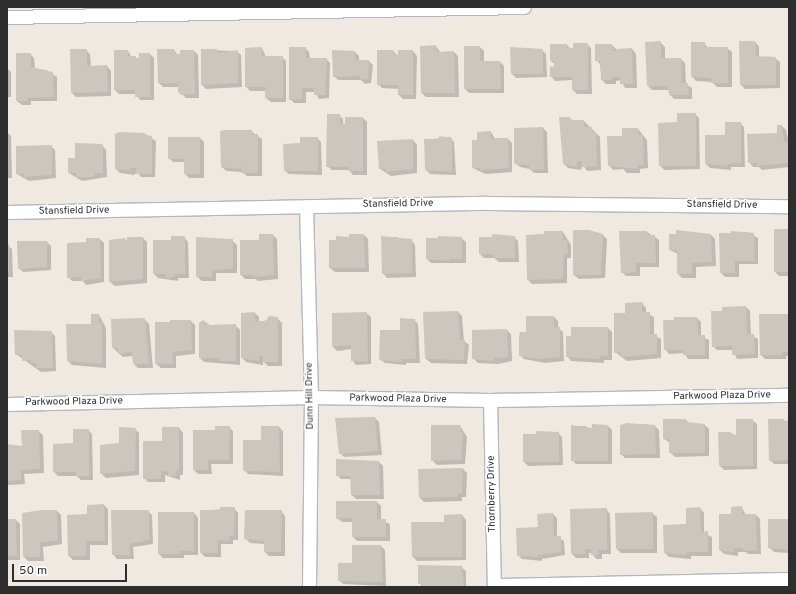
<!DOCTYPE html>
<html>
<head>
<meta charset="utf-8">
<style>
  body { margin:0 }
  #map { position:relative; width:796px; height:594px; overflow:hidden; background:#efe9e1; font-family:Overpass,sans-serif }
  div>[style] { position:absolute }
  .shadow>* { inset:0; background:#0003 }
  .building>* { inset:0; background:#cbc7bf }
  .roads { filter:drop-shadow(1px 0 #b4b7c1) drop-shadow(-1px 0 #b4b7c1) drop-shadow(0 1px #b4b7c1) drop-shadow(0 -1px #b4b7c1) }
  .street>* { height:13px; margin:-6.5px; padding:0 6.5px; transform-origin:6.5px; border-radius:6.5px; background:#fff }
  span { translate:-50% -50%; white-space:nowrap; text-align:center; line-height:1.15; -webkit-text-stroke:3.5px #fff; paint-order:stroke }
  .street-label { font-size:10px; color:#2e2e2e }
  .frame { position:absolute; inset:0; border:8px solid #2e2e2e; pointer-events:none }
  .scale { position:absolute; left:12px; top:564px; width:115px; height:18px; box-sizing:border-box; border:2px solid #2e2e2e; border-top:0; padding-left:5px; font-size:12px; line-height:14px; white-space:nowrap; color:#2e2e2e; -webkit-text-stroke:3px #fff; paint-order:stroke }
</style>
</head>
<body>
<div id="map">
  <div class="shadow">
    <i style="clip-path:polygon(660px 42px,665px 47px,665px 59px,681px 59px,685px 63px,686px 84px,692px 88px,692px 99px,674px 99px,670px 95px,669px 90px,652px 90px,648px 86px,646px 43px)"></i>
    <i style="clip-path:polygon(755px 42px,759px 46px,759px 57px,775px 58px,780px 62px,780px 88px,745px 89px,741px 85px)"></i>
    <i style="clip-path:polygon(704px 43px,708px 48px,727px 48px,732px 52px,732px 87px,717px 87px,712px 82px,696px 81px,692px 76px)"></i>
    <i style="clip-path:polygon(587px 44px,591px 48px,592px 94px,577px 94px,573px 90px,573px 80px,555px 81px,551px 76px,555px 64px,551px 61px,567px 45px,571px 49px)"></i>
    <i style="clip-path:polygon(612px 45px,617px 50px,632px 49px,636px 54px,637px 88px,625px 88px,621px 80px,616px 81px,616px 84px,606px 84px,602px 80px,600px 64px,596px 60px)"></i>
    <i style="clip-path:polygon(436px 46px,440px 52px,454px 52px,458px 56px,459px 97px,426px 97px,422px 93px,421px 47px)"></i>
    <i style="clip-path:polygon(465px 47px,480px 47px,484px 51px,484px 62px,500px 62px,504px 66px,504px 93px,469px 93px,465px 89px)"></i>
    <i style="clip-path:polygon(262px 48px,266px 57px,282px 57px,286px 61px,286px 102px,271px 102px,266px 98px,266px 91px,250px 91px,246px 87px)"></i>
    <i style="clip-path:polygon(305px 48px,309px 52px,310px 59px,326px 59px,330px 63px,329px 98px,319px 99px,315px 92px,306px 92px,306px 103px,294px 103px,290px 99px)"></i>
    <i style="clip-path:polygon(511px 48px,542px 50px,546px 54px,547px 77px,516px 78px,512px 74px)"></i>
    <i style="clip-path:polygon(86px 50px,90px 54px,91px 67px,107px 66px,111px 71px,111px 96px,76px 97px,72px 93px)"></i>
    <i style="clip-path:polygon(174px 50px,178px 55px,194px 51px,198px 55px,199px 98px,186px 98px,179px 91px,179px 87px,163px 87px,159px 83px)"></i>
    <i style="clip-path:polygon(202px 50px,237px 51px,241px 55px,242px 87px,206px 89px,202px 85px)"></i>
    <i style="clip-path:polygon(128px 51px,132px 58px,140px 60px,150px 54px,154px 58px,154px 100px,140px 100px,136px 94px,119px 94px,115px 90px)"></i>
    <i style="clip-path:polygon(393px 51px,399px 57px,413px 51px,417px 56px,416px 99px,403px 99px,399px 95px,399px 89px,382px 88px,378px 84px)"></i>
    <i style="clip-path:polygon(355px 52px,359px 56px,359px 61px,369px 61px,373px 65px,371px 83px,365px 84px,361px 80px,338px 80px,334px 76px)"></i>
    <i style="clip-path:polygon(30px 54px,34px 58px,35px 69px,46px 70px,57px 77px,57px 101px,31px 101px,31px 105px,22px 105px,17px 101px)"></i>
    <i style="clip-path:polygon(7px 68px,11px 72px,11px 97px,7px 97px)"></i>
    <i style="clip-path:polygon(695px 114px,699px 118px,700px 169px,664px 170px,660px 165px,678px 123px)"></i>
    <i style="clip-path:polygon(339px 115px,343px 119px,343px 125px,363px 118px,367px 122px,367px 175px,353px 175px,349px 170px,332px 170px,327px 166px)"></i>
    <i style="clip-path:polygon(570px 118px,573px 121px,584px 121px,600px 137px,601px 170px,587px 171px,583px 165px,581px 170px,568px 168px,564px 164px)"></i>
    <i style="clip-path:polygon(740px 123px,744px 127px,745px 167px,731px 167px,731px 170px,710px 168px,706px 164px,726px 136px)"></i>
    <i style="clip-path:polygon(782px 126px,786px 130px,789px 143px,789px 167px,762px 170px,759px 167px,753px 167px,749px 162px,778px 134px)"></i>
    <i style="clip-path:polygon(543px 128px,547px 132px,548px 173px,534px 173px,530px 169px,520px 167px,515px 163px)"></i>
    <i style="clip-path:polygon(638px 129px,647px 140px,648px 168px,640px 169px,640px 173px,627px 173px,623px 169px,613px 170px,609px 165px,623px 137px)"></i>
    <i style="clip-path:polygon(251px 131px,262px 139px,262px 176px,247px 176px,242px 172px,226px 171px,222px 167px)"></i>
    <i style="clip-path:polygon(7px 132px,11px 136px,12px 178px,7px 178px)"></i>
    <i style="clip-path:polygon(491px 132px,495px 139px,508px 139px,512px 143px,512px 172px,485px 174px,473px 168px,478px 141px)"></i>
    <i style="clip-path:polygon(145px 134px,156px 141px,155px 177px,141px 177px,137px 172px,134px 175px,120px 173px,116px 169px,116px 135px)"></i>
    <i style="clip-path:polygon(450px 137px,454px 142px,456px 175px,430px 174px,426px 170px,425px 140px)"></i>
    <i style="clip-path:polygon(200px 138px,204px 142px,204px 178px,189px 178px,185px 174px,185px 162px,173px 162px,169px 158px)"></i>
    <i style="clip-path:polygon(317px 138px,321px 142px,322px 175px,289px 174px,284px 170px,301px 144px)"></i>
    <i style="clip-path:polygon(413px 140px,417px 145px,417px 173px,391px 176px,380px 169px)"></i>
    <i style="clip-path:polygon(102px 145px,106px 150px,107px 177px,82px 181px,69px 173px,69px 159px,76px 159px)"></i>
    <i style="clip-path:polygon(51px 146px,55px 150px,56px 178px,29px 181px,17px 174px)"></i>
    <i style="clip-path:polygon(789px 230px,789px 276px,779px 276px,775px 272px)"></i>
    <i style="clip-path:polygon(677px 231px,711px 235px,715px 239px,716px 266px,696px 267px,696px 278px,682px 278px,678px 274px,678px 254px,670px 250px)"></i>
    <i style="clip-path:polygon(563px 232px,571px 245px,571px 258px,567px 258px,567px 283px,532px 284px,528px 280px,527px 236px)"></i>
    <i style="clip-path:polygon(647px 232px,659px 240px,659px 267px,640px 267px,640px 276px,626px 276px,622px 272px)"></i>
    <i style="clip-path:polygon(746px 232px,758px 238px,758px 264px,739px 264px,739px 277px,725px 277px,721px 273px,720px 234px)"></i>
    <i style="clip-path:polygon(273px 235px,277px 239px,278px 279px,258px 281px,256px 279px,245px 279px,241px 275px,260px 241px)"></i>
    <i style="clip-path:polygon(350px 235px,364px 235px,368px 239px,369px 272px,335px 272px,330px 268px)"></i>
    <i style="clip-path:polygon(603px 235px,607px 239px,605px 278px,579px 279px,574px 275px)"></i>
    <i style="clip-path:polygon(184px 237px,188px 242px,189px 278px,178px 278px,178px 281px,158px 278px,154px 274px,172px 241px)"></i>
    <i style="clip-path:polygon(382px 237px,397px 237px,401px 240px,411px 240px,415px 245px,416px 277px,387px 278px,383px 273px)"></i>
    <i style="clip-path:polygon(514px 237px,518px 241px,519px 262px,499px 262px,494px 258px,484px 258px,480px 254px)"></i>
    <i style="clip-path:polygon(143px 238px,147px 242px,147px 283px,115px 286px,110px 282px,125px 239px,128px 242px)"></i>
    <i style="clip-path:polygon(461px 238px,466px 242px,466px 263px,431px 263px,427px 259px)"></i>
    <i style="clip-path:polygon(100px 239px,104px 243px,104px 282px,86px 285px,83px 281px,72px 281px,68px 277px,87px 243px)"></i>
    <i style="clip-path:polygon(232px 240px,237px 245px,237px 273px,216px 273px,216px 281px,202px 281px,197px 277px)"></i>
    <i style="clip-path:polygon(47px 242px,51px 246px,51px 270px,23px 272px,19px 268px)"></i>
    <i style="clip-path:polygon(7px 245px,12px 249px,13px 277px,7px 277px)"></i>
    <i style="clip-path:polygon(642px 303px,646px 308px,646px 313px,654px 317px,654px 335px,661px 339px,661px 358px,627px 361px,615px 352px,626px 314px)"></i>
    <i style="clip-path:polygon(746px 307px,750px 311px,751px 335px,758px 339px,758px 358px,737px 359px,733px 350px,717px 350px,713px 346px,723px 312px)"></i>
    <i style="clip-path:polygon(458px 312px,462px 316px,464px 341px,469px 345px,467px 364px,431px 363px,426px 359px)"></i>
    <i style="clip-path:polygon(255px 313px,259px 317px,259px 322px,277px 318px,282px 323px,282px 366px,268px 366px,263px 361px,263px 365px,246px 362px,242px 358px)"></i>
    <i style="clip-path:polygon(366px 313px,371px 317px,371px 364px,356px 365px,352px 360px,352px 349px,337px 351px,333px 347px,333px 314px)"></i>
    <i style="clip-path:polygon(99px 315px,106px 328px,106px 368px,72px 365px,68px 361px)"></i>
    <i style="clip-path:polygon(760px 315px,789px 315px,789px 356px,786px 356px,786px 359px,765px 359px,761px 355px)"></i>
    <i style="clip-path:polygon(554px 317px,558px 321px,558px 328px,563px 332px,564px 361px,545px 363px,524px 359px,520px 355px,527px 333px)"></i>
    <i style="clip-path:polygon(697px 318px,701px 322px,701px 336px,709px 340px,709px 359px,688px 359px,684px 353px,669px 354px,665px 349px)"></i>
    <i style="clip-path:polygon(145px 320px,149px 324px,153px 368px,138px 368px,134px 364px,133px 356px,123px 357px,113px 348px)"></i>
    <i style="clip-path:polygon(414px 320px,418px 324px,420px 363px,406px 363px,406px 365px,385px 363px,380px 359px,401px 331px)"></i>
    <i style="clip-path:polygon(191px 321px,195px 325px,195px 354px,176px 356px,176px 368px,161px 368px,156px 364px)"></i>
    <i style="clip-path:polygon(235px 325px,240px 330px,240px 365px,204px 362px,200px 358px)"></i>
    <i style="clip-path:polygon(608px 328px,612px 332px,612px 360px,604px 360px,604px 363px,571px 361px,567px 356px)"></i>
    <i style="clip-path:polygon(507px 330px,511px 334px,512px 361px,498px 364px,478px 363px,473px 358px)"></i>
    <i style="clip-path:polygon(51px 332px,55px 336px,56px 371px,41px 372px,16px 354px)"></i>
    <i style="clip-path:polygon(375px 418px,379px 422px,382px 455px,344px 457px,340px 453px)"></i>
    <i style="clip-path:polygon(686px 420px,689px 423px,705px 425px,709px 429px,709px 456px,675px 457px,670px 452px,670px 443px,664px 439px)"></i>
    <i style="clip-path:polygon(752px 420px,757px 424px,757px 469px,724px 470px,720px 466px,730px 433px,737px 436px)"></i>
    <i style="clip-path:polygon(783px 420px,789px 422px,789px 464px,774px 464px,770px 460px)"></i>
    <i style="clip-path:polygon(642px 424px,655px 426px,659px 430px,660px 458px,625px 458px,621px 454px,621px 426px)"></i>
    <i style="clip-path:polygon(460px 426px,467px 437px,465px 464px,437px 465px,432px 460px)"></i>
    <i style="clip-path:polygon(572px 426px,586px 426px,588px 429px,608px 426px,612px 430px,612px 464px,576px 464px,572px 460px)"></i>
    <i style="clip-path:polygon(229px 427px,233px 431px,233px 464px,211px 464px,212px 474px,198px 474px,194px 470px,216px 431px)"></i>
    <i style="clip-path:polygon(279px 427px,283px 431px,283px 476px,248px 474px,244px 470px,262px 441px)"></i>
    <i style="clip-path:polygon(179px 428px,183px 433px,183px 475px,180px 475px,180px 480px,165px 475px,165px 482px,148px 482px,144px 478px)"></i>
    <i style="clip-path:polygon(135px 429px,139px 433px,139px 475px,106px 478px,101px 473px,106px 444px,120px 444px)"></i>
    <i style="clip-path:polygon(88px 430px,92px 434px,93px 480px,81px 480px,77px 476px,58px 476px,54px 472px,74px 444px)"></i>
    <i style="clip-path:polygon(38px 431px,43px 435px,44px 473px,24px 474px,25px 484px,8px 485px,7px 446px,23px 447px)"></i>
    <i style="clip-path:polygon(558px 433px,562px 437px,563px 465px,528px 466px,524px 462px)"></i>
    <i style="clip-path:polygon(379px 462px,383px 466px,384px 499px,356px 499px,352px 495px,351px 479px,341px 479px,337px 475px)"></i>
    <i style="clip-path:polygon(463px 469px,467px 473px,466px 497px,462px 497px,462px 501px,424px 502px,420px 498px)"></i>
    <i style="clip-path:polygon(377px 502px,381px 506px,381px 520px,390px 524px,390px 541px,357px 541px,353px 537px,353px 522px,342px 522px,337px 518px)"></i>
    <i style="clip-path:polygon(104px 505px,108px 509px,108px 545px,90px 545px,90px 560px,73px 560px,69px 556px,88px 515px)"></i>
    <i style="clip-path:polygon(234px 508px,238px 513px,238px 540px,233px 540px,233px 544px,221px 544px,221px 557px,205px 557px,201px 553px,201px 511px)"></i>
    <i style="clip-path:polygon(700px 508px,704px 513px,704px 533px,712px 537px,712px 556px,691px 556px,691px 559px,669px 557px,665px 553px)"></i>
    <i style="clip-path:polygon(742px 508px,746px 515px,756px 515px,760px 519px,761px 554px,748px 554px,746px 552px,738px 552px,738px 556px,724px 554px,720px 550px,732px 515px)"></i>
    <i style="clip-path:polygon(606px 509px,610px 514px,611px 554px,602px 554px,602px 559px,596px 559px,592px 553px,589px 553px,589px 558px,576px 558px,572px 554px)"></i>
    <i style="clip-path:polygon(57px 511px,61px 515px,62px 544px,43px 547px,44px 561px,28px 561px,24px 557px)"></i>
    <i style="clip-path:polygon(148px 511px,152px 515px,153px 544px,133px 547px,134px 559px,117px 559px,113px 554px)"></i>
    <i style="clip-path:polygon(281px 511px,285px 516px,285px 556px,269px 556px,265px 552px,265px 544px,250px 543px,245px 538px)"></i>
    <i style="clip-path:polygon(194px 513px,198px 518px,198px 555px,184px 555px,184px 558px,163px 558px,159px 554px)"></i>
    <i style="clip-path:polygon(652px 513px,657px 517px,657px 553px,621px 553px,617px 549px)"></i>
    <i style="clip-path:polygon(553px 514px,557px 518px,557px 537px,564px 541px,565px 555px,542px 559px,542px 561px,522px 559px,518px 555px)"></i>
    <i style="clip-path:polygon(462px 515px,466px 520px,466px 560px,417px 561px,413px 557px,445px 523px)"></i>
    <i style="clip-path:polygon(7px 520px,16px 520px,20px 524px,20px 560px,7px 560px)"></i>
    <i style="clip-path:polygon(789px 520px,789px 553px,774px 552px,769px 547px)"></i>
    <i style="clip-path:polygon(381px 546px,385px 550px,386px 586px,343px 584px,339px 580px,353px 564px)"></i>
    <i style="clip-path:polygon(419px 566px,461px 567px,466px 571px,466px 587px,421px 587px)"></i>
  </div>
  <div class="building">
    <i style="clip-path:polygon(661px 41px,661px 58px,681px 58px,682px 83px,688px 83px,689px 95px,669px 95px,668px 86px,647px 86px,645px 42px)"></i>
    <i style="clip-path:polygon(739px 41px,755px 41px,756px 56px,776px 57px,776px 85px,740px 85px)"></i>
    <i style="clip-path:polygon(691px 42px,705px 42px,705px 47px,728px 47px,728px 83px,711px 83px,711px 78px,691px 77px)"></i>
    <i style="clip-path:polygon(573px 43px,588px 43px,588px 90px,572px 90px,572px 77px,550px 77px,550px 66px,554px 67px,554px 61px,550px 61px,550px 44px,567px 44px,567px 48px,573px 48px)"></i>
    <i style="clip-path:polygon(595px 44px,612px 44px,613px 51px,616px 51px,616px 49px,632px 48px,633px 84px,620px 84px,620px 77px,612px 77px,612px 80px,601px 80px,600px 61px,595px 61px)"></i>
    <i style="clip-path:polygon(436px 45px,437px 52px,454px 51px,455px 93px,421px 93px,420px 46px)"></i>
    <i style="clip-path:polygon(464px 46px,480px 46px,480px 61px,500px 61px,501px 89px,464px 89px)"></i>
    <i style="clip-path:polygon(262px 47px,262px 56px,283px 56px,283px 98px,265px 98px,265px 87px,245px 87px,245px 48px)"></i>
    <i style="clip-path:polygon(289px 47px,306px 47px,306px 58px,327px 58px,325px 95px,314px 95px,314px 88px,302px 88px,302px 99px,289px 100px)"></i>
    <i style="clip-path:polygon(510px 47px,543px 49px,543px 74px,511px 74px)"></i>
    <i style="clip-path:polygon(70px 49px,87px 49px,87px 66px,107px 65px,108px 92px,71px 93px)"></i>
    <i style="clip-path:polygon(157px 49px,174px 49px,175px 54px,180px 54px,180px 50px,194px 50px,195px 94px,181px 95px,178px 92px,178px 83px,158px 83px)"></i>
    <i style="clip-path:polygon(201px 49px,217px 49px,217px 53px,238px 50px,238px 83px,201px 85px)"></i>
    <i style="clip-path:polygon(114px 50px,128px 50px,128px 56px,136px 56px,136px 58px,139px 58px,139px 53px,150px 53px,150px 97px,135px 97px,135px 90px,114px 90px)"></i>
    <i style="clip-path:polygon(332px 50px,355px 51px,356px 60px,369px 60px,368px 79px,360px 80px,360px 76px,333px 77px)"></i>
    <i style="clip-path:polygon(377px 50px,393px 50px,394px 55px,398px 55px,398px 50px,413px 50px,413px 95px,398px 95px,398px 85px,377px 85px)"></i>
    <i style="clip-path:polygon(16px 53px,31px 53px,31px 67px,53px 72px,54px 97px,27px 98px,27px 101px,16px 101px)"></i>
    <i style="clip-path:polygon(677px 113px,696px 113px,696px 166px,659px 166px,658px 123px,677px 122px)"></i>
    <i style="clip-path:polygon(327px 114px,340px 114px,340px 124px,345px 124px,345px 117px,363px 117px,363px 171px,348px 171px,348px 167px,326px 167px)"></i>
    <i style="clip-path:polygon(559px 117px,570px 117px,570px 120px,584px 120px,584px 127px,592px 127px,592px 132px,596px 132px,597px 166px,582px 167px,582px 161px,577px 161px,577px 167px,563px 164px)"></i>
    <i style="clip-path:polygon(725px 122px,741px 122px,741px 163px,727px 164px,727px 166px,705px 164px,705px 135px,725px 135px)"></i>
    <i style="clip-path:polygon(777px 125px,782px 125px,784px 142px,789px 142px,789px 163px,757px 166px,757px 163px,748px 163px,747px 134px,777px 133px)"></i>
    <i style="clip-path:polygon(543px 127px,544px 169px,529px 170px,529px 165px,514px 164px,514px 128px)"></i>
    <i style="clip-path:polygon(622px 128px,638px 128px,639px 135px,643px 135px,644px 165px,637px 165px,637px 169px,608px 166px,607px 136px,622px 136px)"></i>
    <i style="clip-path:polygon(225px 130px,252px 130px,252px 134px,258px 134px,258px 173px,241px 173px,241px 167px,237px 169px,221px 167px,220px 131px)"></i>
    <i style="clip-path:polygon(491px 131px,491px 138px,508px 138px,509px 168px,480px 170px,480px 168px,472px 168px,472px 140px,477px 140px,477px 132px)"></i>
    <i style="clip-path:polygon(119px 132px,145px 133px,145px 135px,152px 136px,152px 174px,136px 174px,136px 168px,130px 168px,131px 171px,115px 169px,115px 134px)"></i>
    <i style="clip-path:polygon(439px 136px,452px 138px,452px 172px,425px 170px,424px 139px,439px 139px)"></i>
    <i style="clip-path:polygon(168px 137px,200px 137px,200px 174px,184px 174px,184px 159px,168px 159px)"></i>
    <i style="clip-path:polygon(300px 137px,318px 137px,318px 171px,284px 171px,283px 144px,300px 143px)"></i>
    <i style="clip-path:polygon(413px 139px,413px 169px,386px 172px,386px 169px,379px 169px,377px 141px)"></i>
    <i style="clip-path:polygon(75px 143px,103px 144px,103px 173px,95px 173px,95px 176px,90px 177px,76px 177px,76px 173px,68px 173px,68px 158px,75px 158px)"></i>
    <i style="clip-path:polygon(52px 145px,52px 175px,24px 177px,24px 174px,16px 174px,16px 146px)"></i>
    <i style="clip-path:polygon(774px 229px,789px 229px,789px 272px,774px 272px)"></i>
    <i style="clip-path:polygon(573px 230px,589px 230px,603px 234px,601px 275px,573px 275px)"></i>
    <i style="clip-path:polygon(676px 230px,711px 234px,712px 262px,692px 263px,692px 274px,677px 274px,677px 250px,669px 250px,669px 234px,676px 234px)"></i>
    <i style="clip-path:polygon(544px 231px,563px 231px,563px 240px,567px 240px,568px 254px,564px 254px,563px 279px,527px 280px,526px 235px,544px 234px)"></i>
    <i style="clip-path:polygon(619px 231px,647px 231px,647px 235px,655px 235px,656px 263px,636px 263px,636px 272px,621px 273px)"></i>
    <i style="clip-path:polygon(731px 231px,754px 233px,755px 261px,735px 261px,735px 273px,720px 273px,719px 233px,731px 233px)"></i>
    <i style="clip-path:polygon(259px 234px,273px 234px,274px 275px,253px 277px,253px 275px,240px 275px,240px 240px,259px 240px)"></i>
    <i style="clip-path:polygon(349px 234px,364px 234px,365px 268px,329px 268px,329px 240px,336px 240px,336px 236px,349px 237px)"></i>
    <i style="clip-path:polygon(492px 234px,515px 236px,515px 258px,493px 258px,493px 254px,479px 254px,479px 237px,492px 237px)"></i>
    <i style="clip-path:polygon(171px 236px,185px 236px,185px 274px,175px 274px,174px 277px,166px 278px,166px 274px,153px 274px,153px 240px,171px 240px)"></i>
    <i style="clip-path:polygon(381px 236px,412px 239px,412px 273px,382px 274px)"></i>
    <i style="clip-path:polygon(438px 236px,462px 237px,462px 259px,450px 259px,450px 261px,426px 259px,426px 238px,438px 238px)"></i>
    <i style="clip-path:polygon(127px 237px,143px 237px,143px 279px,109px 282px,109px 240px,125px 238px,127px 242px)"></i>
    <i style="clip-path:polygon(196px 237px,233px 239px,233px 269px,212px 270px,212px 277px,196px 277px)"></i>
    <i style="clip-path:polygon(86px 238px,100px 238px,101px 278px,81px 281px,81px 277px,67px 278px,67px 243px,86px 242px)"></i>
    <i style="clip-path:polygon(17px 241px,47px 241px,47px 267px,18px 269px)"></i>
    <i style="clip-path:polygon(7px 244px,9px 244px,9px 273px,7px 273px)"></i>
    <i style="clip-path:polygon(643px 302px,642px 312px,650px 312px,650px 334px,657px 334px,657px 354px,621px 357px,621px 352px,614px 353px,614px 313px,625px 313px,625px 303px)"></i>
    <i style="clip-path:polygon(746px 306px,747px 334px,754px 334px,755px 354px,732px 355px,732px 346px,712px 347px,711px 311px,722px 311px,722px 307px)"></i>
    <i style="clip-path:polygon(458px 311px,460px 340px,465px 340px,464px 360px,425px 359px,423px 312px)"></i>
    <i style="clip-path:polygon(255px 312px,255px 321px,266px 321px,269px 316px,278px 317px,278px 362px,263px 362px,263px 356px,259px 356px,259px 361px,241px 358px,241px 313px)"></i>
    <i style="clip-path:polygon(367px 312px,368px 361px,351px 361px,351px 345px,332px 347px,332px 313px)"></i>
    <i style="clip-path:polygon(91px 314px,99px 314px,99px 323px,102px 323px,102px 364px,67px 361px,66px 324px,91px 324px)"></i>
    <i style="clip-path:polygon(759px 314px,789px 314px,789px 352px,782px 352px,782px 355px,760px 355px)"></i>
    <i style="clip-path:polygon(526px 316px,554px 316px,554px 327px,560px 327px,560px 357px,540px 359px,519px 356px,519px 337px,520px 332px,526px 332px)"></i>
    <i style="clip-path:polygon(674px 317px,697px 317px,698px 335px,705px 335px,705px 355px,683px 355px,683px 350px,664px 350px,663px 320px,674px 320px)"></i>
    <i style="clip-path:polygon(145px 318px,149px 364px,133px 364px,132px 352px,118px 354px,118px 348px,112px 348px,111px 319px)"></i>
    <i style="clip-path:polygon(400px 318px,415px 319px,416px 359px,402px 359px,402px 362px,379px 360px,380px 330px,400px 330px)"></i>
    <i style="clip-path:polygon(170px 320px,191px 320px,192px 350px,172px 352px,173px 364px,155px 364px,155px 322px,170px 322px)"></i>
    <i style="clip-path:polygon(203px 320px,210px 325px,236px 324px,236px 361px,219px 361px,219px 358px,199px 358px,199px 323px)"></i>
    <i style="clip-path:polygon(571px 327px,608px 327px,608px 356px,600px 356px,600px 359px,566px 357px,566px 336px,571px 336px)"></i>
    <i style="clip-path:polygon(507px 329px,508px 357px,494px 358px,494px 361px,472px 359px,472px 330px)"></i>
    <i style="clip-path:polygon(14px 330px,52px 331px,53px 368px,36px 368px,36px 363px,31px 363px,31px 360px,22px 361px,22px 355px,15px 355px)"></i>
    <i style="clip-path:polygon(375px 417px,378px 451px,339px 454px,335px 418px)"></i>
    <i style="clip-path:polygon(663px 419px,686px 419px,686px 422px,705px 424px,705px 453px,669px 453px,669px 439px,663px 439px)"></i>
    <i style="clip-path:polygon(736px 419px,753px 419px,753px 466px,719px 466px,718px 432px,731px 432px,731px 435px,736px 435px)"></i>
    <i style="clip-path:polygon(768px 419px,784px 419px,784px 422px,789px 420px,789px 460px,769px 461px)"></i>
    <i style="clip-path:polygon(627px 423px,655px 425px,656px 454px,620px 455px,620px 425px)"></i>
    <i style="clip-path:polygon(592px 424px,608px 425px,608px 461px,571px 461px,571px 425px,592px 428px)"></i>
    <i style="clip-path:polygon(431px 425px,460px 425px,461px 432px,463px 432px,461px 460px,431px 461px)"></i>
    <i style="clip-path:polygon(215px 426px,230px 426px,229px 460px,208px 460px,208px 470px,193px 470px,193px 430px,215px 430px)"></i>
    <i style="clip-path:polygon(261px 426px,279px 426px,280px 472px,243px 471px,243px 440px,261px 440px)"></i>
    <i style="clip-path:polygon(119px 427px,136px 428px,135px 471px,100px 474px,100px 445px,119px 443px)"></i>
    <i style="clip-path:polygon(162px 427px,179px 427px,179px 471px,176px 471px,176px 476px,168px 476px,168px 471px,161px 472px,161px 479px,143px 479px,143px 441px,162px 441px)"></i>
    <i style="clip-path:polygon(73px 429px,89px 429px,89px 476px,76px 476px,76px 472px,53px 472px,53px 444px,73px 443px)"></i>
    <i style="clip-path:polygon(21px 430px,39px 430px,40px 469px,21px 470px,21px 480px,7px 481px,7px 444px,22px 446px)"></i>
    <i style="clip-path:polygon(536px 431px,559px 432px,559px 462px,523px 462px,523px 434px,536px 434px)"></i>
    <i style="clip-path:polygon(336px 459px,379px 461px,380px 495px,351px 495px,350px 476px,336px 476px)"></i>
    <i style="clip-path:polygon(463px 468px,462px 493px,458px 493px,458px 497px,419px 498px,418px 469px)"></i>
    <i style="clip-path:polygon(336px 501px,377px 501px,377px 519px,386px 519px,386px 537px,352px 537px,352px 518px,336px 519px)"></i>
    <i style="clip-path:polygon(104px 504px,105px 541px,86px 541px,86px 556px,68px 556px,67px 515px,87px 514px,87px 505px)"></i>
    <i style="clip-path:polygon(742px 506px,742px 514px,756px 514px,757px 550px,743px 551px,743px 548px,734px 548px,734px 552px,719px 550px,719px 514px,731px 514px,731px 507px)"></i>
    <i style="clip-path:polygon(220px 507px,235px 507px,234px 536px,229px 536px,229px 541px,218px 540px,218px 553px,200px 553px,200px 510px,220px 510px)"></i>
    <i style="clip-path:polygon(700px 507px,701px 532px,708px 531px,708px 552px,687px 552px,687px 555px,664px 553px,663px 525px,686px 524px,686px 508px)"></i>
    <i style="clip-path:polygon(607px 508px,607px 550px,598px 550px,598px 555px,591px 555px,591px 549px,585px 549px,585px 554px,571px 554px,570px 509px)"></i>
    <i style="clip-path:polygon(42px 510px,57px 510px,58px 540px,40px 543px,40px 557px,23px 557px,22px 513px)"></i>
    <i style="clip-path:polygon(111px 510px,149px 510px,149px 540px,130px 544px,130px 555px,112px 555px)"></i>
    <i style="clip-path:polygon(245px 510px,282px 510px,281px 552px,264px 552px,264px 541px,244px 539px)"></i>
    <i style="clip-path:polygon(158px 512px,194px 512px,194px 551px,180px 551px,180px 554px,158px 554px)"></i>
    <i style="clip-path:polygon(653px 512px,653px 549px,616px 549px,615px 513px)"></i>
    <i style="clip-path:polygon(553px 513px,554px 536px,561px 536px,561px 552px,538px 555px,538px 557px,517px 556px,516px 528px,538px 527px,537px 514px)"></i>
    <i style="clip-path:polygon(462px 514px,462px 557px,412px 557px,411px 522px,444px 522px,444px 515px)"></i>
    <i style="clip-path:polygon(7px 519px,16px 519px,17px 556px,7px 556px)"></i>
    <i style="clip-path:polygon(768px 519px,789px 519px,789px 550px,768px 548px)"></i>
    <i style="clip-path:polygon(352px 545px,381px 545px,383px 582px,338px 581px,338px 563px,352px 563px)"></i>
    <i style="clip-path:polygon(418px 565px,462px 566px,464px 587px,422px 587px,422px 584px,418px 584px)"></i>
  </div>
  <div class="roads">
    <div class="street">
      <i style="left:7px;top:17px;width:517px;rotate:-1.11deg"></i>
      <i style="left:306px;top:206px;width:191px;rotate:88.5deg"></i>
      <i style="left:311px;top:397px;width:190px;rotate:90.6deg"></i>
      <i style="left:7px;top:212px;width:480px;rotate:-1.1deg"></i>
      <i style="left:487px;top:203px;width:302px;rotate:0.6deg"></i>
      <i style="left:490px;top:400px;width:187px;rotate:88.8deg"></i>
      <i style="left:7px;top:404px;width:304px;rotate:-1.3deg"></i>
      <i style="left:311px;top:397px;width:179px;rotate:1deg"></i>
      <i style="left:490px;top:400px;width:299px;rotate:-1deg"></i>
      <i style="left:494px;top:585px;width:295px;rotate:-1.2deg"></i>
    </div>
  </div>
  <div class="street-label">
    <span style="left:398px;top:204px;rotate:-1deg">Stansfield Drive</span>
    <span style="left:722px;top:205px;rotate:1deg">Stansfield Drive</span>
    <span style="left:74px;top:211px;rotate:-1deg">Stansfield Drive</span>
    <span style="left:310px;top:396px;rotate:-91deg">Dunn Hill Drive</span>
    <span style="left:722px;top:396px;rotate:-1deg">Parkwood Plaza Drive</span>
    <span style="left:398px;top:399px;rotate:1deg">Parkwood Plaza Drive</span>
    <span style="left:74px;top:402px;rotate:-1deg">Parkwood Plaza Drive</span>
    <span style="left:492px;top:494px;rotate:-91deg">Thornberry Drive</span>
  </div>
  <div class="frame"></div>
  <div class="scale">50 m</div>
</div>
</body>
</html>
